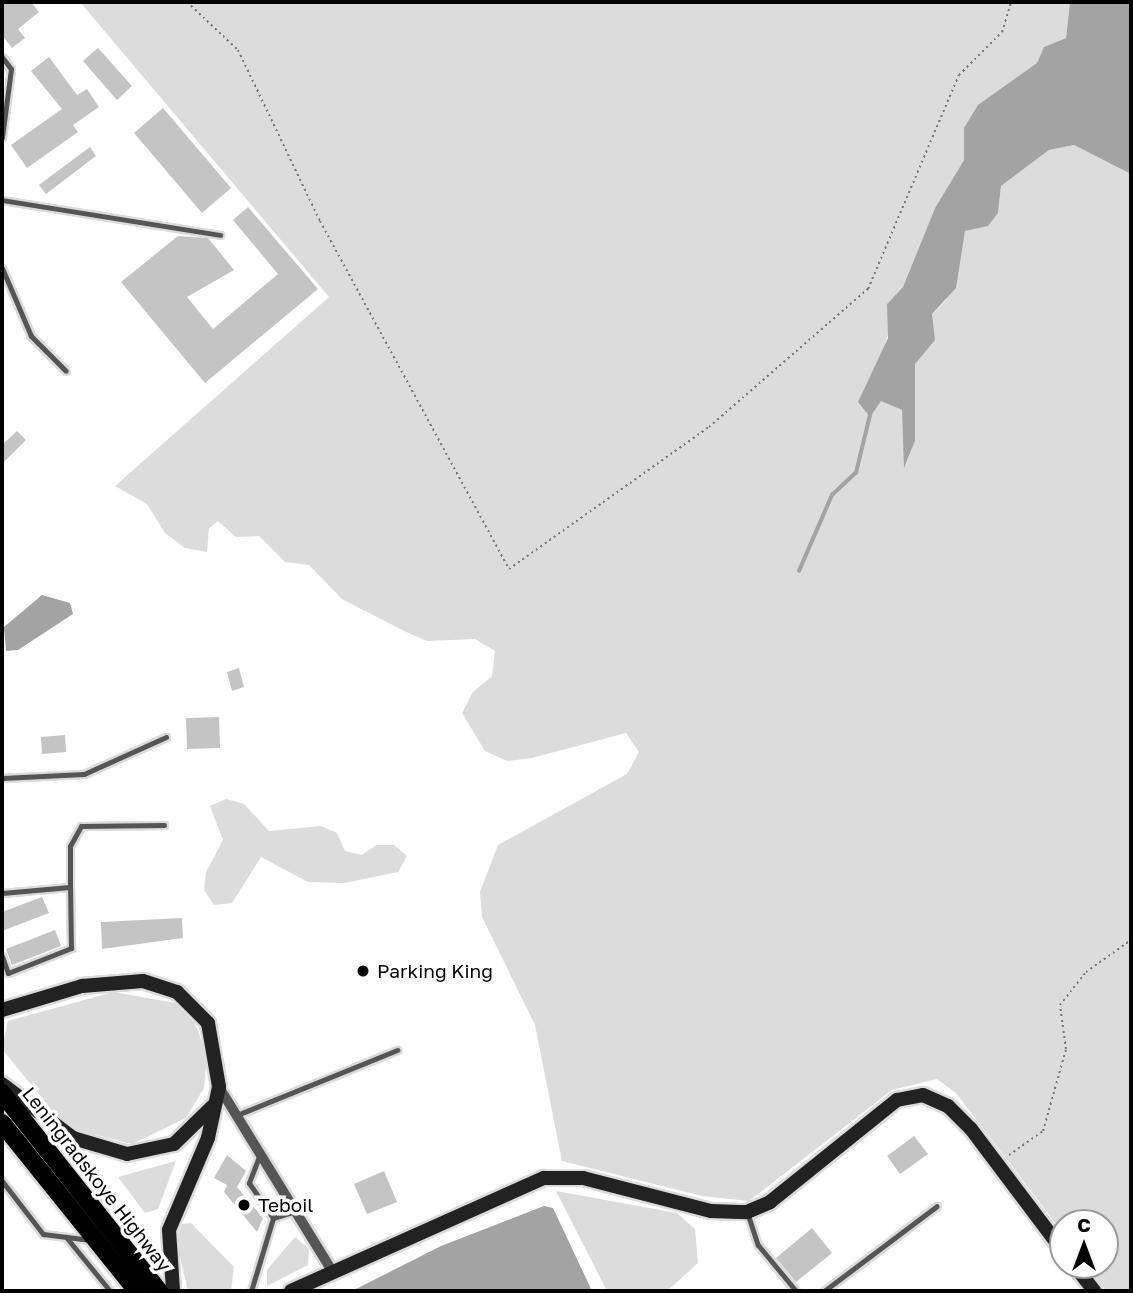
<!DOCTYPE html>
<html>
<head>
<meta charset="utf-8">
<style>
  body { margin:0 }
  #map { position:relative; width:1133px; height:1293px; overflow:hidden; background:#fff; font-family:"Golos Text",sans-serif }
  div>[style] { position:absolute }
  .green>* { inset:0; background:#dcdcdc }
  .water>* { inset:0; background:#a3a3a3 }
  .stream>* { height:3.5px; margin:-1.75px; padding:0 1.75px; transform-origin:1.75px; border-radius:1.75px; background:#a3a3a3 }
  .building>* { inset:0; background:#c4c4c4 }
  .path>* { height:2px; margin-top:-1px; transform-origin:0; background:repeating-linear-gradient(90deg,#777 0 2px,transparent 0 5.5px) }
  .roads { filter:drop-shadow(2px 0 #dbdbdb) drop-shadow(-2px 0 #dbdbdb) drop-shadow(0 2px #dbdbdb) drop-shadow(0 -2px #dbdbdb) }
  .lane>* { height:5px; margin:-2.5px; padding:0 2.5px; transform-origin:2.5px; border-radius:2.5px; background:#555 }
  .street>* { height:10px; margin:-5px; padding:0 5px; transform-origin:5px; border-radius:5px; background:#555 }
  .secondary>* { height:14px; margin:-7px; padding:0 7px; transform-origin:7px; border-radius:7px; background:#222 }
  .highway>* { height:18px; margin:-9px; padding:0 9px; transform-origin:9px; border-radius:9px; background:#000 }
  .dots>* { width:19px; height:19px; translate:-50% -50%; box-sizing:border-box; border:4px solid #fff; border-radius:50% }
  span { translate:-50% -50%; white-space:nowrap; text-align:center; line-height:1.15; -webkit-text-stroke:7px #fff; paint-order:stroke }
  .poi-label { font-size:19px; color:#000 }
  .left { translate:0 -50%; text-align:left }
  .street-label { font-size:19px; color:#000 }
  .frame { position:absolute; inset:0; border:4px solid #000; pointer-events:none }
  .north { position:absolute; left:1049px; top:1209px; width:70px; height:70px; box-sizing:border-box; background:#fff; border:2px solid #999; border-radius:50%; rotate:0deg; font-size:19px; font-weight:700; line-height:28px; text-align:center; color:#000 }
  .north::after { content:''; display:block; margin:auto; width:24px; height:32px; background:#000; clip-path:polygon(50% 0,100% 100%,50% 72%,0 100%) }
</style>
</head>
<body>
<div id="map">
  <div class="green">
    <i style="clip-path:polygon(80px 2px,1070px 2px,1066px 38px,1044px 47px,1037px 63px,965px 127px,964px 160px,935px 208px,903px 287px,887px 304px,892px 322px,875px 376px,881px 400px,902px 410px,906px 464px,915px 441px,915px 364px,932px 314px,946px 300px,965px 231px,998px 213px,1001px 186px,1049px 150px,1074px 145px,1131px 174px,1131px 1291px,1106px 1291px,1087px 1265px,1105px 1265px,1105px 1223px,1063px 1223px,1063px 1233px,956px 1093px,937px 1079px,892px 1090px,749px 1201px,702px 1196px,562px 1161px,535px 1025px,482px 917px,480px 892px,498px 845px,627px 774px,639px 752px,626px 733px,532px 758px,507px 761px,485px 751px,462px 713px,473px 692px,492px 676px,495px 651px,475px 639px,427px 641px,406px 632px,342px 599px,309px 565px,285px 562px,259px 536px,236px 537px,218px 521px,209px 528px,207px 552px,185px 548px,165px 533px,147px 504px,115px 486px,329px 297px)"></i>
    <i style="clip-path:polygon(226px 799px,244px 804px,269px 831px,321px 826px,337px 833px,345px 851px,362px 855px,376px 845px,394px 845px,407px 856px,398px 872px,344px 883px,308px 882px,261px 857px,232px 903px,214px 905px,204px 890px,206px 872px,223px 840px,210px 806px)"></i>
    <i style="clip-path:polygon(113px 992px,176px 1003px,194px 1021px,207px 1055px,204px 1088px,186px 1118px,132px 1144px,81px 1131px,55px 1114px,2px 1049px,8px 1021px)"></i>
    <i style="clip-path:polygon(176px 1161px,158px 1209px,145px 1213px,118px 1177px)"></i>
    <i style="clip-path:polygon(556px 1191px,677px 1213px,695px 1229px,698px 1263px,667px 1291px,607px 1291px)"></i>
    <i style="clip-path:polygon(191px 1223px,234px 1267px,231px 1291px,188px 1291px,176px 1240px,182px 1224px)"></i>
    <i style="clip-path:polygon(295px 1237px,309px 1249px,308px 1265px,267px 1286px,267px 1270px)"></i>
  </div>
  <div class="water">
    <i style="clip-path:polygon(1070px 2px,1131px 2px,1131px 174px,1074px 145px,1049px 150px,1001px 186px,998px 213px,988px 226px,965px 231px,956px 288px,932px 314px,935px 340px,915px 364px,915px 441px,904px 468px,902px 410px,881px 401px,870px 417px,858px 402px,888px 338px,887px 304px,903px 287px,935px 208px,964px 160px,964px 128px,978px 105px,1037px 63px,1044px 47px,1066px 38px)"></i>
    <i style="clip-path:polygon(42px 595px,70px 603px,73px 614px,18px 650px,6px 651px,4px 627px)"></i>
    <i style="clip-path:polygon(544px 1206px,553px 1208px,592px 1291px,352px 1291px,441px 1246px)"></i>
  </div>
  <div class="stream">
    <i style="left:799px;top:571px;width:83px;rotate:-66.5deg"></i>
    <i style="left:832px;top:495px;width:33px;rotate:-43deg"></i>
    <i style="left:856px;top:473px;width:60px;rotate:-76.4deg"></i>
  </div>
  <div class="building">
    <i style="clip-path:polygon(2px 2px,31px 2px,39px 12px,18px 29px,25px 38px,12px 48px,2px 35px)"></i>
    <i style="clip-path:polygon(98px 48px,132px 86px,117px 100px,83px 61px)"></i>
    <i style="clip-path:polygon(49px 57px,77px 95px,87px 89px,99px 107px,73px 125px,78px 132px,27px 168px,11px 145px,62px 109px,31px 71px)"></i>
    <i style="clip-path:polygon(163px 108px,231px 188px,202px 213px,134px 133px)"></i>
    <i style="clip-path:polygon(90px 147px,96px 156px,46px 194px,39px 185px)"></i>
    <i style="clip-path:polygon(248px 207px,318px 289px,205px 383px,121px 282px,178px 236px,208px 238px,234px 270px,187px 297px,213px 329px,278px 274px,233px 220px)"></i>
    <i style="clip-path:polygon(17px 431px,26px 440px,2px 464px,2px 445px)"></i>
    <i style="clip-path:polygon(239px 668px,244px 687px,232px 691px,227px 672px)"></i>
    <i style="clip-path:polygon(219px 717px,220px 748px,187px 749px,186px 718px)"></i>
    <i style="clip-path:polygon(65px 735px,66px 752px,42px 754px,41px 737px)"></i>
    <i style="clip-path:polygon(42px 897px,49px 913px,2px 931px,2px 912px)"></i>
    <i style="clip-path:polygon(182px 918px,183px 938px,102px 949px,101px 922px)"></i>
    <i style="clip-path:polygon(55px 930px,61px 946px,12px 965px,6px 949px)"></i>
    <i style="clip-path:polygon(914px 1136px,928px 1154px,900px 1174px,887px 1156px)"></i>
    <i style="clip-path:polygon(227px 1155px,246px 1171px,237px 1187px,263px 1218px,257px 1232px,224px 1192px,227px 1185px,214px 1178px)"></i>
    <i style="clip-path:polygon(384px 1171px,397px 1202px,367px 1214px,354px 1184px)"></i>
    <i style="clip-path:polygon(812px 1228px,832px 1253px,796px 1282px,776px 1258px)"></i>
  </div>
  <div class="path">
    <i style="left:187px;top:2px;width:70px;rotate:43.3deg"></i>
    <i style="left:238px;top:50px;width:190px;rotate:64.4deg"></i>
    <i style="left:320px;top:221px;width:396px;rotate:61.5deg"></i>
    <i style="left:509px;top:569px;width:245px;rotate:-35.4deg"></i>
    <i style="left:709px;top:427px;width:211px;rotate:-41deg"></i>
    <i style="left:868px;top:289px;width:233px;rotate:-67deg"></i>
    <i style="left:959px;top:75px;width:61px;rotate:-45deg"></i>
    <i style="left:1002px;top:32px;width:31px;rotate:-73deg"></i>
    <i style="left:1009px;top:1155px;width:42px;rotate:-35.2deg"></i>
    <i style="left:1043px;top:1131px;width:85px;rotate:-74.3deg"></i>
    <i style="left:1066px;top:1049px;width:44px;rotate:-97.8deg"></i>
    <i style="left:1060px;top:1005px;width:42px;rotate:-51.8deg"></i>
    <i style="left:1086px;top:972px;width:55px;rotate:-35.4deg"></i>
  </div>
  <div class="roads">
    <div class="lane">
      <i style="left:2px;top:57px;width:15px;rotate:53deg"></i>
      <i style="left:11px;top:69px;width:69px;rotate:97.5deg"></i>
      <i style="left:2px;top:200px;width:221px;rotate:9.1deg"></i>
      <i style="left:2px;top:268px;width:74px;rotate:66.9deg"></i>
      <i style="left:31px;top:336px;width:49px;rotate:45deg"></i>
      <i style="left:2px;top:778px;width:82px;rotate:-2.8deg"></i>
      <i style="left:84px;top:774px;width:90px;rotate:-24.3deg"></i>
      <i style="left:2px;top:893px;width:68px;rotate:-5deg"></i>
      <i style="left:70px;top:887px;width:41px;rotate:-90deg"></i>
      <i style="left:70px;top:846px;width:23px;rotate:-61deg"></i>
      <i style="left:81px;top:826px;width:83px;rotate:-0.7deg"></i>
      <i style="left:2px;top:956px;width:18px;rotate:71deg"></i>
      <i style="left:8px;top:973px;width:68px;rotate:-21.6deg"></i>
      <i style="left:71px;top:948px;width:61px;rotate:-90.9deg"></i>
      <i style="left:237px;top:1115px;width:173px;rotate:-22.1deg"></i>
      <i style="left:260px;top:1154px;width:31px;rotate:111deg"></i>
      <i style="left:249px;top:1183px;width:42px;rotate:55.6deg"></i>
      <i style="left:273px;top:1218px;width:24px;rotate:-17deg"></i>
      <i style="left:2px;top:1181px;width:67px;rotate:52.3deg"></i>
      <i style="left:43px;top:1234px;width:48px;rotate:7.1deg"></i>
      <i style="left:747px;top:1212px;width:35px;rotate:72deg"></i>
      <i style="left:758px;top:1245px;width:60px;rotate:50.4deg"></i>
      <i style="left:66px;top:1237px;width:70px;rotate:50.8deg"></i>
      <i style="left:251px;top:1291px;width:76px;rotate:-73.2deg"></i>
      <i style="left:824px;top:1291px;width:141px;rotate:-37deg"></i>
    </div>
    <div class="street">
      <i style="left:219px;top:1087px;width:214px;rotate:58.4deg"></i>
    </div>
    <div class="secondary">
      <i style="left:2px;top:1010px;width:84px;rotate:-16.7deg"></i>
      <i style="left:82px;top:986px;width:61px;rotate:-4.7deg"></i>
      <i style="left:143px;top:981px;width:36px;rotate:18deg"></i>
      <i style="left:177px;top:992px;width:44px;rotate:45deg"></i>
      <i style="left:208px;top:1023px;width:65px;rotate:80.2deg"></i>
      <i style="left:219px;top:1087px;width:52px;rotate:102.2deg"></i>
      <i style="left:208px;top:1138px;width:100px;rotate:113deg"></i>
      <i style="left:169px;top:1230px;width:61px;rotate:86.2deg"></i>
      <i style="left:2px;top:1084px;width:89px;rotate:37.3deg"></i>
      <i style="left:73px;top:1138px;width:56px;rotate:16.5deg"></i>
      <i style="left:127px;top:1154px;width:48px;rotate:-12deg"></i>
      <i style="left:174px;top:1144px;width:54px;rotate:-44.3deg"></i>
      <i style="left:1074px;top:1265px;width:33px;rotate:52deg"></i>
      <i style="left:291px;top:1291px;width:277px;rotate:-24.1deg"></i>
      <i style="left:544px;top:1178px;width:39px"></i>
      <i style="left:583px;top:1178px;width:132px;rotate:14.5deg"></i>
      <i style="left:711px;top:1211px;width:36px;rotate:2deg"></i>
      <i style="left:747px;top:1212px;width:25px;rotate:-23deg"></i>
      <i style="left:770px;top:1202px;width:163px;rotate:-38.8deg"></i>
      <i style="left:897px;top:1100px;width:26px;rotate:-11deg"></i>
      <i style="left:923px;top:1095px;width:27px;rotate:24deg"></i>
      <i style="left:948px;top:1106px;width:33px;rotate:45deg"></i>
      <i style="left:971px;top:1129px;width:153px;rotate:53deg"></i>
    </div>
    <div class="highway">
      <i style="left:2px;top:1093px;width:253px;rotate:51.6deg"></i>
      <i style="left:2px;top:1123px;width:216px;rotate:51.2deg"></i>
    </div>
  </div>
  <div class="dots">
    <i style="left:363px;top:971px;background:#000"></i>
    <i style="left:244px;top:1205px;background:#000"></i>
  </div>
  <div class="poi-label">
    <span class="left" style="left:377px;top:971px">Parking King</span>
    <span class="left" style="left:258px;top:1205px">Teboil</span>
  </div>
  <div class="street-label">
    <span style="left:97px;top:1179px;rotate:52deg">Leningradskoye Highway</span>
  </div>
  <div class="frame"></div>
  <div class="north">С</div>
</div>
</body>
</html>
